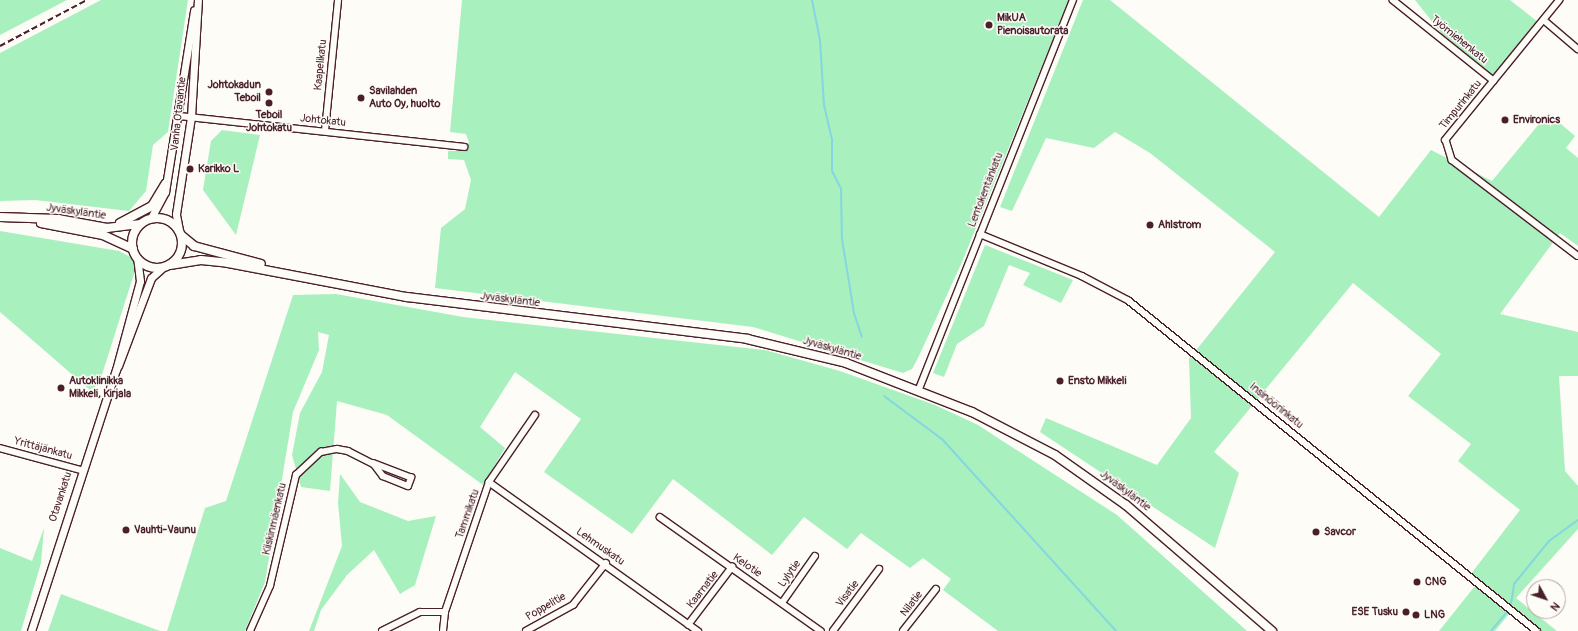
<!DOCTYPE html>
<html>
<head>
<meta charset="utf-8">
<style>
  body { margin:0 }
  #map { position:relative; width:1578px; height:631px; overflow:hidden; background:#fdfcf7; font-family:Pangolin,sans-serif }
  div>[style] { position:absolute }
  .green>* { inset:0; background:#a8f0be }
  .stream>* { height:2px; margin:-1px; padding:0 1px; transform-origin:1px; border-radius:1px; background:#85d6e0 }
  .roads { filter:drop-shadow(1px 0 #4a1f2b) drop-shadow(-1px 0 #4a1f2b) drop-shadow(0 1px #4a1f2b) drop-shadow(0 -1px #4a1f2b) }
  .minor>* { height:5.5px; margin:-2.75px; padding:0 2.75px; transform-origin:2.75px; border-radius:2.75px; background:#fdfcf7 }
  .major>* { height:7px; margin:-3.5px; padding:0 3.5px; transform-origin:3.5px; border-radius:3.5px; background:#fdfcf7 }
  .highway>* { height:8px; margin:-4px; padding:0 4px; transform-origin:4px; border-radius:4px; background:#fdfcf7 }
  .highway>.ring { margin:-4px; padding:0; box-sizing:content-box; background:none; border:8px solid #fdfcf7; border-radius:50% }
  .rail>* { height:2px; margin-top:-1px; transform-origin:0; background:repeating-linear-gradient(90deg,#4a1f2b 0 6px,transparent 0 9px) }
  .dots>* { width:11px; height:11px; translate:-50% -50%; box-sizing:border-box; border:2px solid #fdfcf7; border-radius:50% }
  span { translate:-50% -50%; white-space:nowrap; text-align:center; line-height:1.15; -webkit-text-stroke:3px #fdfcf7; paint-order:stroke }
  .poi-label { font-size:11px; color:#4a1f2b; font-weight:700 }
  .left { translate:0 -50%; text-align:left }
  .right { translate:-100% -50%; text-align:right }
  .street-label { font-size:11px; color:#4a1f2b }
  .north { position:absolute; left:1526px; top:579px; width:40px; height:40px; box-sizing:border-box; background:#fdfcf7; border:1px solid #b5a4a5; border-radius:50%; rotate:130deg; font-size:11px; font-weight:700; line-height:16px; text-align:center; color:#4a1f2b }
  .north::after { content:''; display:block; margin:auto; width:14px; height:18px; background:#4a1f2b; clip-path:polygon(50% 0,100% 100%,50% 72%,0 100%) }
</style>
</head>
<body>
<div id="map">
  <div class="green">
    <i style="clip-path:polygon(0 0,67px 0,0 35px)"></i>
    <i style="clip-path:polygon(101px 0,188px 0,168px 132px,153px 145px,146px 191px,129px 211px,35px 200px,0 201px,0 53px)"></i>
    <i style="clip-path:polygon(462px 0,1069px 0,962px 262px,918px 358px,912px 369px,903px 373px,753px 327px,435px 288px,441px 228px,465px 209px,471px 180px,464px 160px,448px 159px,448px 151px,466px 151px,469px 142px,466px 134px,450px 132px)"></i>
    <i style="clip-path:polygon(1083px 0,1110px 0,1379px 217px,1431px 150px,1492px 181px,1548px 113px,1575px 136px,1566px 148px,1578px 158px,1578px 246px,1560px 233px,1500px 314px,1578px 332px,1578px 376px,1559px 376px,1565px 471px,1578px 486px,1578px 529px,1516px 598px,1557px 631px,1531px 631px,1509px 614px,1495px 631px,1439px 631px,1475px 586px,1467px 579px,1520px 510px,1458px 461px,1471px 444px,1408px 396px,1441px 354px,1353px 283px,1214px 452px,1239px 473px,1215px 548px,1040px 432px,1046px 418px,1157px 465px,1191px 418px,1189px 359px,1275px 252px,1150px 153px,1115px 132px,1094px 148px,1046px 138px,1012px 211px,1000px 207px)"></i>
    <i style="clip-path:polygon(1415px 0,1510px 0,1538px 22px,1494px 76px,1442px 34px)"></i>
    <i style="clip-path:polygon(222px 130px,260px 135px,236px 235px,203px 190px,211px 141px)"></i>
    <i style="clip-path:polygon(0 231px,119px 251px,138px 261px,99px 384px,90px 390px,0 312px)"></i>
    <i style="clip-path:polygon(985px 245px,1073px 280px,1061px 303px,1023px 285px,1030px 273px,1009px 265px,984px 326px,957px 344px,944px 377px,933px 373px)"></i>
    <i style="clip-path:polygon(336px 294px,463px 317px,765px 350px,840px 371px,935px 405px,978px 425px,1117px 515px,1247px 631px,998px 631px,943px 590px,951px 579px,923px 558px,910px 568px,861px 533px,847px 549px,804px 517px,772px 555px,673px 479px,632px 534px,544px 472px,581px 419px,515px 372px,480px 427px,505px 448px,483px 485px,387px 415px,337px 401px,330px 491px,301px 487px,292px 455px,300px 413px,322px 372px,329px 335px,318px 332px,319px 350px,293px 412px,265px 582px,245px 631px,167px 631px,205px 508px,226px 501px,293px 295px)"></i>
    <i style="clip-path:polygon(340px 474px,360px 502px,408px 521px,436px 516px,415px 585px,400px 594px,374px 550px,347px 575px,321px 610px,314px 631px,309px 631px,342px 546px,338px 503px)"></i>
    <i style="clip-path:polygon(44px 528px,41px 563px,21px 631px,0 631px,0 548px,32px 561px)"></i>
    <i style="clip-path:polygon(61px 594px,160px 631px,48px 631px)"></i>
  </div>
  <div class="stream">
    <i style="left:812px;top:0;width:41px;rotate:78.7deg"></i>
    <i style="left:820px;top:40px;width:65px;rotate:86.5deg"></i>
    <i style="left:824px;top:105px;width:35px;rotate:77deg"></i>
    <i style="left:832px;top:139px;width:32px;rotate:90deg"></i>
    <i style="left:832px;top:171px;width:20px;rotate:63deg"></i>
    <i style="left:841px;top:189px;width:50px;rotate:88.9deg"></i>
    <i style="left:842px;top:239px;width:75px;rotate:80.8deg"></i>
    <i style="left:854px;top:313px;width:25px;rotate:72deg"></i>
    <i style="left:884px;top:396px;width:72px;rotate:36.6deg"></i>
    <i style="left:942px;top:439px;width:259px;rotate:47.8deg"></i>
    <i style="left:1511px;top:604px;width:20px;rotate:-81deg"></i>
    <i style="left:1514px;top:584px;width:55px;rotate:-50.9deg"></i>
    <i style="left:1549px;top:541px;width:36px;rotate:-36deg"></i>
    <i style="left:1491px;top:631px;width:25px;rotate:-50deg"></i>
  </div>
  <div class="roads">
    <div class="minor">
      <i style="left:1393px;top:0;width:129px;rotate:38.7deg"></i>
      <i style="left:1560px;top:0;width:181px;rotate:129.2deg"></i>
      <i style="left:1446px;top:140px;width:21px;rotate:73deg"></i>
      <i style="left:1452px;top:160px;width:158px;rotate:37.3deg"></i>
      <i style="left:1544px;top:20px;width:45px;rotate:40.5deg"></i>
      <i style="left:180px;top:116px;width:286px;rotate:6.2deg"></i>
      <i style="left:325px;top:131px;width:132px;rotate:-84.3deg"></i>
      <i style="left:980px;top:234px;width:110px;rotate:22.4deg"></i>
      <i style="left:1082px;top:276px;width:52px;rotate:27.6deg"></i>
      <i style="left:1128px;top:300px;width:526px;rotate:38.98deg"></i>
      <i style="left:919px;top:389px;width:418px;rotate:-68.4deg"></i>
      <i style="left:0;top:448px;width:84px;rotate:15.2deg"></i>
      <i style="left:489px;top:482px;width:257px;rotate:35.5deg"></i>
      <i style="left:660px;top:517px;width:197px;rotate:35.3deg"></i>
      <i style="left:782px;top:603px;width:57px;rotate:-54.9deg"></i>
      <i style="left:688px;top:625px;width:73px;rotate:-52.8deg"></i>
      <i style="left:250px;top:631px;width:49px;rotate:-66deg"></i>
      <i style="left:270px;top:586px;width:114px;rotate:-76.8deg"></i>
      <i style="left:296px;top:475px;width:34px;rotate:-43deg"></i>
      <i style="left:321px;top:452px;width:16px;rotate:-11deg"></i>
      <i style="left:337px;top:449px;width:11px;rotate:10deg"></i>
      <i style="left:348px;top:451px;width:29px;rotate:27deg"></i>
      <i style="left:374px;top:464px;width:15px;rotate:53deg"></i>
      <i style="left:383px;top:476px;width:27px;rotate:22deg"></i>
      <i style="left:408px;top:486px;width:9px;rotate:-69deg"></i>
      <i style="left:411px;top:478px;width:40px;rotate:-159deg"></i>
      <i style="left:382px;top:631px;width:42px;rotate:-26.6deg"></i>
      <i style="left:420px;top:612px;width:25px"></i>
      <i style="left:443px;top:631px;width:19px;rotate:-84deg"></i>
      <i style="left:445px;top:612px;width:137px;rotate:-71.3deg"></i>
      <i style="left:489px;top:482px;width:81px;rotate:-55.5deg"></i>
      <i style="left:526px;top:631px;width:54px;rotate:-29deg"></i>
      <i style="left:573px;top:605px;width:53px;rotate:-51.8deg"></i>
      <i style="left:833px;top:631px;width:77px;rotate:-53.4deg"></i>
      <i style="left:903px;top:631px;width:53px;rotate:-51.8deg"></i>
    </div>
    <div class="major">
      <i style="left:151px;top:218px;width:30px;rotate:-62deg"></i>
      <i style="left:165px;top:192px;width:184px;rotate:-80.9deg"></i>
      <i style="left:179px;top:230px;width:16px;rotate:-101deg"></i>
      <i style="left:176px;top:214px;width:98px;rotate:-81.2deg"></i>
      <i style="left:191px;top:117px;width:117px;rotate:-86.6deg"></i>
      <i style="left:118px;top:366px;width:94px;rotate:-69.4deg"></i>
      <i style="left:151px;top:278px;width:15px;rotate:-42deg"></i>
      <i style="left:31px;top:631px;width:274px;rotate:-72deg"></i>
      <i style="left:116px;top:370px;width:92px;rotate:-74.9deg"></i>
      <i style="left:140px;top:281px;width:23px;rotate:-97deg"></i>
    </div>
    <div class="highway">
      <i style="left:0;top:217px;width:58px;rotate:2deg"></i>
      <i style="left:58px;top:219px;width:50px;rotate:10.4deg"></i>
      <i style="left:107px;top:228px;width:32px;rotate:-7deg"></i>
      <i class="ring" style="left:132px;top:218px;width:42px;height:42px"></i>
      <i style="left:41px;top:223px;width:63px;rotate:11deg"></i>
      <i style="left:103px;top:235px;width:33px;rotate:25deg"></i>
      <i style="left:120px;top:223px;width:36px;rotate:-28deg"></i>
      <i style="left:152px;top:206px;width:26px;rotate:-59deg"></i>
      <i style="left:181px;top:235px;width:17px;rotate:40deg"></i>
      <i style="left:194px;top:246px;width:69px;rotate:15deg"></i>
      <i style="left:170px;top:265px;width:31px;rotate:-9deg"></i>
      <i style="left:201px;top:260px;width:27px;rotate:6deg"></i>
      <i style="left:228px;top:263px;width:182px;rotate:10.8deg"></i>
      <i style="left:407px;top:297px;width:343px;rotate:7deg"></i>
      <i style="left:747px;top:339px;width:102px;rotate:13.6deg"></i>
      <i style="left:846px;top:363px;width:135px;rotate:21.3deg"></i>
      <i style="left:972px;top:412px;width:93px;rotate:27.4deg"></i>
      <i style="left:1055px;top:455px;width:87px;rotate:35.2deg"></i>
      <i style="left:1126px;top:505px;width:193px;rotate:40.8deg"></i>
    </div>
  </div>
  <div class="rail">
    <i style="left:0;top:46px;width:98px;rotate:-27.9deg"></i>
  </div>
  <div class="dots">
    <i style="left:989px;top:25px;background:#4a1f2b"></i>
    <i style="left:269px;top:92px;background:#4a1f2b"></i>
    <i style="left:361px;top:98px;background:#4a1f2b"></i>
    <i style="left:269px;top:103px;background:#4a1f2b"></i>
    <i style="left:1505px;top:120px;background:#4a1f2b"></i>
    <i style="left:190px;top:169px;background:#4a1f2b"></i>
    <i style="left:1150px;top:225px;background:#4a1f2b"></i>
    <i style="left:1060px;top:381px;background:#4a1f2b"></i>
    <i style="left:61px;top:388px;background:#4a1f2b"></i>
    <i style="left:126px;top:530px;background:#4a1f2b"></i>
    <i style="left:1316px;top:532px;background:#4a1f2b"></i>
    <i style="left:1417px;top:582px;background:#4a1f2b"></i>
    <i style="left:1406px;top:612px;background:#4a1f2b"></i>
    <i style="left:1416px;top:615px;background:#4a1f2b"></i>
  </div>
  <div class="poi-label">
    <span class="left" style="left:997px;top:25px">MikUA<br>Pienoisautorata</span>
    <span class="right" style="left:261px;top:92px">Johtokadun<br>Teboil</span>
    <span class="left" style="left:369px;top:98px">Savilahden<br>Auto Oy, huolto</span>
    <span style="left:269px;top:122px">Teboil<br>Johtokatu</span>
    <span class="left" style="left:1513px;top:120px">Environics</span>
    <span class="left" style="left:198px;top:169px">Karikko L</span>
    <span class="left" style="left:1158px;top:225px">Ahlstrom</span>
    <span class="left" style="left:1068px;top:381px">Ensto Mikkeli</span>
    <span class="left" style="left:69px;top:388px">Autoklinikka<br>Mikkeli, Kirjala</span>
    <span class="left" style="left:134px;top:530px">Vauhti-Vaunu</span>
    <span class="left" style="left:1324px;top:532px">Savcor</span>
    <span class="left" style="left:1425px;top:582px">CNG</span>
    <span class="right" style="left:1398px;top:612px">ESE Tusku</span>
    <span class="left" style="left:1424px;top:615px">LNG</span>
  </div>
  <div class="street-label">
    <span style="left:1459px;top:40px;rotate:39deg">Työmiehenkatu</span>
    <span style="left:321px;top:65px;rotate:-84deg">Kaapelikatu</span>
    <span style="left:1461px;top:105px;rotate:-51deg">Timpurinkatu</span>
    <span style="left:179px;top:114px;rotate:-84deg">Vanha Otavantie</span>
    <span style="left:323px;top:121px;rotate:6deg">Johtokatu</span>
    <span style="left:986px;top:190px;rotate:-69deg">Lentokentänkatu</span>
    <span style="left:76px;top:212px;rotate:8deg">Jyväskyläntie</span>
    <span style="left:510px;top:300px;rotate:7deg">Jyväskyläntie</span>
    <span style="left:832px;top:349px;rotate:16deg">Jyväskyläntie</span>
    <span style="left:1276px;top:406px;rotate:39deg">Insinöörinkatu</span>
    <span style="left:43px;top:449px;rotate:15deg">Yrittäjänkatu</span>
    <span style="left:1125px;top:491px;rotate:37deg">Jyväskyläntie</span>
    <span style="left:61px;top:497px;rotate:-72deg">Otavankatu</span>
    <span style="left:468px;top:514px;rotate:-71deg">Tammikatu</span>
    <span style="left:275px;top:519px;rotate:-77deg">Kiiskinmäenkatu</span>
    <span style="left:600px;top:547px;rotate:35deg">Lehmuskatu</span>
    <span style="left:747px;top:566px;rotate:35deg">Kelotie</span>
    <span style="left:790px;top:574px;rotate:-55deg">Lylytie</span>
    <span style="left:703px;top:590px;rotate:-52deg">Kaarnatie</span>
    <span style="left:848px;top:594px;rotate:-53deg">Visatie</span>
    <span style="left:912px;top:604px;rotate:-52deg">Nilatie</span>
    <span style="left:546px;top:607px;rotate:-30deg">Poppelitie</span>
  </div>
  <div class="north">N</div>
</div>
</body>
</html>
